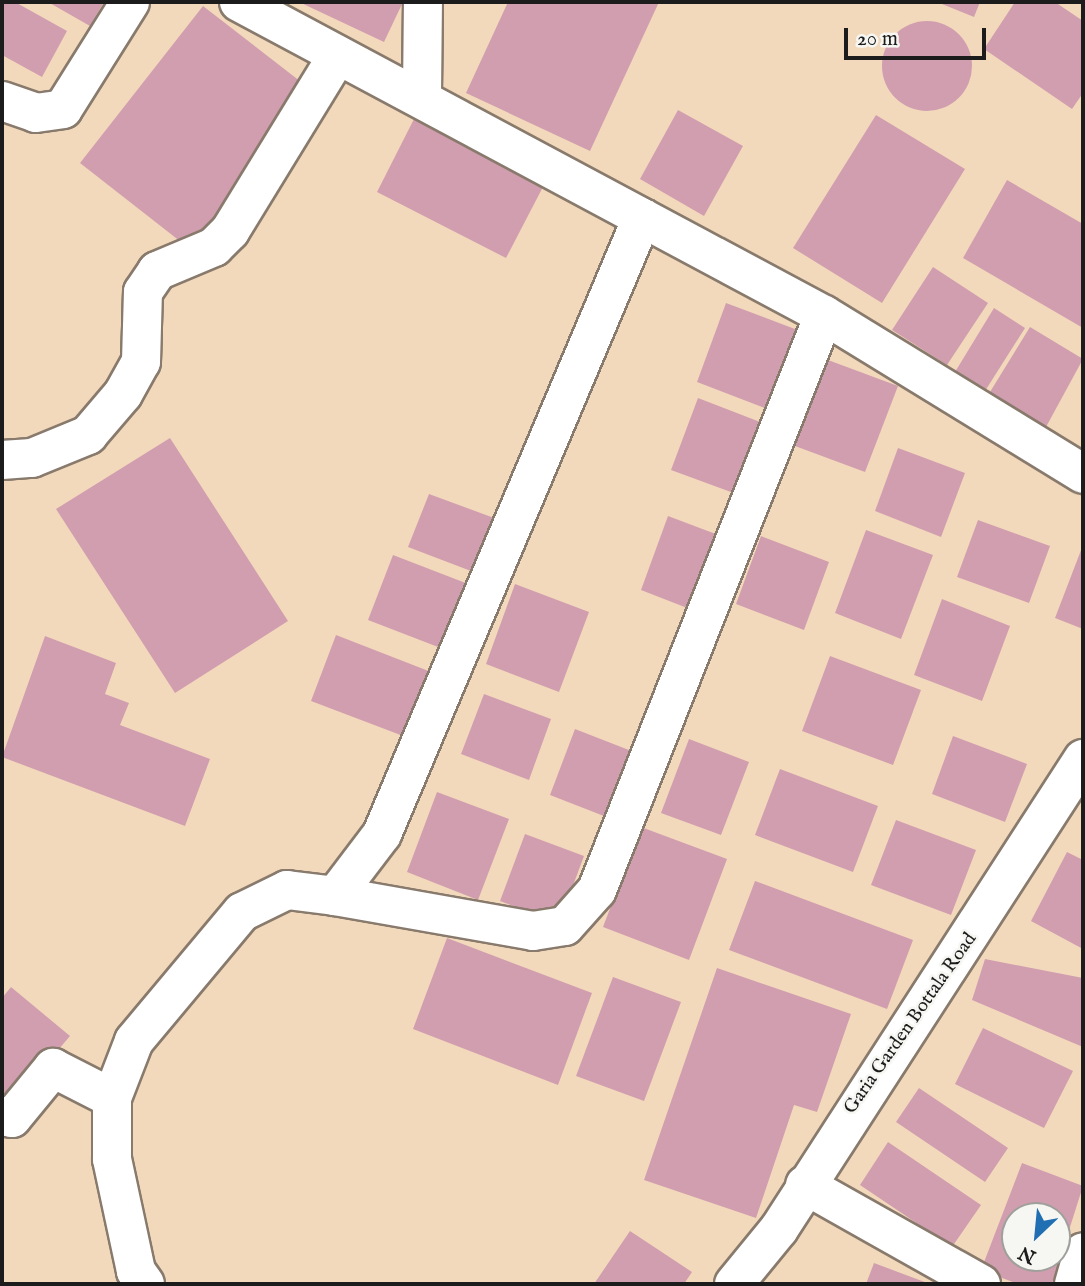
<!DOCTYPE html>
<html>
<head>
<meta charset="utf-8">
<style>
  body { margin:0 }
  #map { position:relative; width:1085px; height:1286px; overflow:hidden; background:#f3d9bb; font-family:"IM FELL English",serif }
  div>[style] { position:absolute }
  .building>* { inset:0; background:#d19eaf }
  .round { border-radius:50% }
  .roads { filter:drop-shadow(2px 0 #887a6c) drop-shadow(-2px 0 #887a6c) drop-shadow(0 2px #887a6c) drop-shadow(0 -2px #887a6c) }
  .minor>* { height:38px; margin:-19px; padding:0 19px; transform-origin:19px; border-radius:19px; background:#fff }
  span { translate:-50% -50%; white-space:nowrap; text-align:center; line-height:1.15; -webkit-text-stroke:5px #f6f6f2; paint-order:stroke }
  .street-label { font-size:19px; color:#1c1c1c }
  .frame { position:absolute; inset:0; border:4px solid #1c1c1c; pointer-events:none }
  .north { position:absolute; left:1001px; top:1202px; width:70px; height:70px; box-sizing:border-box; background:#f6f6f2; border:2px solid #9f9f9c; border-radius:50%; rotate:206deg; font-size:19px; font-weight:700; line-height:28px; text-align:center; color:#1c1c1c }
  .north::after { content:''; display:block; margin:auto; width:24px; height:32px; background:#1f6fb2; clip-path:polygon(50% 0,100% 100%,50% 72%,0 100%) }
  .scale { position:absolute; left:844px; top:28px; width:142px; height:32px; box-sizing:border-box; border:4px solid #1c1c1c; border-top:0; padding-left:9px; font-size:21px; line-height:24px; white-space:nowrap; color:#1c1c1c; -webkit-text-stroke:5px #f6f6f2; paint-order:stroke }
</style>
</head>
<body>
<div id="map">
  <div class="building">
    <i style="clip-path:polygon(2px 2px,15px 2px,67px 31px,42px 77px,2px 55px)"></i>
    <i style="clip-path:polygon(48px 2px,104px 2px,90px 26px)"></i>
    <i style="clip-path:polygon(299px 2px,403px 2px,384px 42px)"></i>
    <i style="clip-path:polygon(508px 2px,659px 2px,590px 151px,466px 93px)"></i>
    <i style="clip-path:polygon(937px 2px,980px 2px,974px 17px)"></i>
    <i style="clip-path:polygon(1015px 2px,1055px 2px,1083px 21px,1083px 93px,1072px 109px,984px 49px)"></i>
    <i style="clip-path:polygon(203px 6px,314px 92px,190px 249px,80px 163px)"></i>
    <i class="round" style="left:882px;top:21px;width:90px;height:90px"></i>
    <i style="clip-path:polygon(678px 110px,743px 146px,704px 216px,640px 179px)"></i>
    <i style="clip-path:polygon(876px 115px,965px 169px,882px 303px,793px 248px)"></i>
    <i style="clip-path:polygon(415px 117px,545px 183px,506px 258px,377px 192px)"></i>
    <i style="clip-path:polygon(1007px 180px,1083px 224px,1083px 328px,963px 258px)"></i>
    <i style="clip-path:polygon(933px 267px,988px 303px,947px 365px,892px 330px)"></i>
    <i style="clip-path:polygon(726px 303px,808px 334px,778px 413px,697px 382px)"></i>
    <i style="clip-path:polygon(994px 308px,1025px 328px,985px 391px,955px 372px)"></i>
    <i style="clip-path:polygon(1030px 327px,1083px 359px,1046px 427px,990px 392px)"></i>
    <i style="clip-path:polygon(828px 360px,898px 386px,865px 472px,795px 446px)"></i>
    <i style="clip-path:polygon(698px 398px,765px 424px,739px 495px,671px 470px)"></i>
    <i style="clip-path:polygon(170px 438px,288px 621px,175px 693px,56px 509px)"></i>
    <i style="clip-path:polygon(898px 448px,965px 473px,941px 537px,875px 511px)"></i>
    <i style="clip-path:polygon(429px 494px,505px 522px,484px 576px,408px 547px)"></i>
    <i style="clip-path:polygon(668px 516px,729px 539px,700px 613px,641px 590px)"></i>
    <i style="clip-path:polygon(978px 520px,1050px 546px,1029px 603px,957px 577px)"></i>
    <i style="clip-path:polygon(866px 530px,933px 555px,901px 639px,835px 613px)"></i>
    <i style="clip-path:polygon(761px 536px,829px 562px,804px 630px,736px 604px)"></i>
    <i style="clip-path:polygon(1083px 545px,1083px 629px,1055px 618px)"></i>
    <i style="clip-path:polygon(393px 555px,476px 587px,451px 652px,368px 620px)"></i>
    <i style="clip-path:polygon(515px 584px,589px 612px,559px 692px,486px 664px)"></i>
    <i style="clip-path:polygon(942px 599px,1010px 626px,982px 701px,914px 675px)"></i>
    <i style="clip-path:polygon(336px 635px,444px 677px,419px 742px,311px 701px)"></i>
    <i style="clip-path:polygon(45px 636px,116px 663px,105px 694px,129px 703px,120px 725px,210px 759px,185px 826px,2px 757px)"></i>
    <i style="clip-path:polygon(830px 656px,921px 690px,893px 765px,802px 731px)"></i>
    <i style="clip-path:polygon(484px 694px,551px 719px,529px 780px,461px 754px)"></i>
    <i style="clip-path:polygon(575px 729px,634px 752px,609px 818px,550px 795px)"></i>
    <i style="clip-path:polygon(953px 736px,1027px 764px,1005px 822px,932px 794px)"></i>
    <i style="clip-path:polygon(689px 739px,749px 762px,721px 835px,661px 813px)"></i>
    <i style="clip-path:polygon(780px 769px,878px 806px,853px 872px,755px 835px)"></i>
    <i style="clip-path:polygon(437px 792px,509px 819px,478px 900px,407px 872px)"></i>
    <i style="clip-path:polygon(896px 820px,976px 850px,951px 915px,871px 885px)"></i>
    <i style="clip-path:polygon(641px 827px,727px 859px,689px 960px,603px 927px)"></i>
    <i style="clip-path:polygon(525px 834px,584px 856px,559px 923px,500px 901px)"></i>
    <i style="clip-path:polygon(1067px 852px,1083px 860px,1083px 949px,1031px 921px)"></i>
    <i style="clip-path:polygon(755px 881px,913px 940px,887px 1009px,729px 950px)"></i>
    <i style="clip-path:polygon(447px 938px,592px 993px,558px 1085px,413px 1029px)"></i>
    <i style="clip-path:polygon(985px 959px,1083px 978px,1083px 1047px,972px 1000px)"></i>
    <i style="clip-path:polygon(717px 968px,851px 1014px,817px 1112px,794px 1105px,756px 1218px,644px 1180px)"></i>
    <i style="clip-path:polygon(613px 977px,681px 1002px,644px 1101px,576px 1076px)"></i>
    <i style="clip-path:polygon(11px 987px,70px 1036px,8px 1109px,2px 1104px,2px 998px)"></i>
    <i style="clip-path:polygon(983px 1028px,1073px 1071px,1044px 1128px,955px 1084px)"></i>
    <i style="clip-path:polygon(919px 1088px,1008px 1148px,985px 1182px,896px 1122px)"></i>
    <i style="clip-path:polygon(888px 1142px,981px 1205px,952px 1247px,860px 1185px)"></i>
    <i style="clip-path:polygon(evenodd,1022px 1163px,1083px 1186px,1052px 1284px,1018px 1284px,981px 1270px,1022px 1163px,1015px 1216px,1057px 1216px,1057px 1258px,1015px 1258px,1015px 1216px)"></i>
    <i style="clip-path:polygon(630px 1231px,692px 1272px,684px 1284px,594px 1284px)"></i>
    <i style="clip-path:polygon(874px 1263px,930px 1284px,866px 1284px)"></i>
  </div>
  <div class="roads">
    <div class="minor">
      <i style="left:239px;top:2px;width:663px;rotate:28.15deg"></i>
      <i style="left:824px;top:315px;width:304px;rotate:31.5deg"></i>
      <i style="left:422px;top:94px;width:92px;rotate:-89.4deg"></i>
      <i style="left:2px;top:101px;width:36px;rotate:19deg"></i>
      <i style="left:36px;top:113px;width:27px;rotate:-8deg"></i>
      <i style="left:63px;top:109px;width:126px;rotate:-57.9deg"></i>
      <i style="left:2px;top:460px;width:30px;rotate:-4deg"></i>
      <i style="left:32px;top:458px;width:61px;rotate:-22.3deg"></i>
      <i style="left:88px;top:435px;width:54px;rotate:-49.5deg"></i>
      <i style="left:123px;top:394px;width:37px;rotate:-61deg"></i>
      <i style="left:141px;top:362px;width:70px;rotate:-88.4deg"></i>
      <i style="left:143px;top:292px;width:25px;rotate:-56deg"></i>
      <i style="left:157px;top:271px;width:62px;rotate:-22.8deg"></i>
      <i style="left:214px;top:247px;width:23px;rotate:-45deg"></i>
      <i style="left:230px;top:231px;width:206px;rotate:-58.5deg"></i>
      <i style="left:335px;top:896px;width:201px;rotate:10deg"></i>
      <i style="left:533px;top:931px;width:32px;rotate:-9deg"></i>
      <i style="left:565px;top:926px;width:48px;rotate:-48.4deg"></i>
      <i style="left:597px;top:890px;width:618px;rotate:-68.46deg"></i>
      <i style="left:2px;top:1116px;width:10px;rotate:11deg"></i>
      <i style="left:12px;top:1118px;width:65px;rotate:-50.6deg"></i>
      <i style="left:53px;top:1068px;width:66px;rotate:27deg"></i>
      <i style="left:805px;top:1185px;width:202px;rotate:29.4deg"></i>
      <i style="left:145px;top:1284px;width:16px;rotate:-125deg"></i>
      <i style="left:136px;top:1271px;width:115px;rotate:-102.1deg"></i>
      <i style="left:112px;top:1159px;width:61px;rotate:-90deg"></i>
      <i style="left:112px;top:1098px;width:61px;rotate:-68.9deg"></i>
      <i style="left:134px;top:1041px;width:168px;rotate:-50.1deg"></i>
      <i style="left:242px;top:912px;width:50px;rotate:-26.1deg"></i>
      <i style="left:287px;top:890px;width:48px;rotate:7.1deg"></i>
      <i style="left:335px;top:896px;width:78px;rotate:-52.8deg"></i>
      <i style="left:382px;top:834px;width:669px;rotate:-67.12deg"></i>
      <i style="left:734px;top:1284px;width:71px;rotate:-50.7deg"></i>
      <i style="left:779px;top:1229px;width:560px;rotate:-57.1deg"></i>
      <i style="left:1074px;top:1284px;width:33px;rotate:-74deg"></i>
    </div>
  </div>
  <div class="street-label">
    <span style="left:911px;top:1024px;rotate:-55deg">Garia Garden Bottala Road</span>
  </div>
  <div class="frame"></div>
  <div class="north">N</div>
  <div class="scale">20 m</div>
</div>
</body>
</html>
